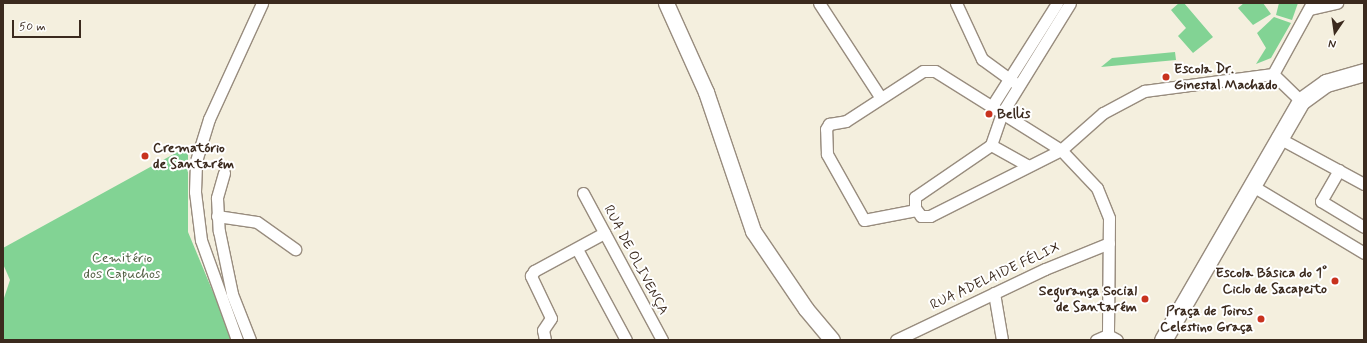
<!DOCTYPE html>
<html>
<head>
<meta charset="utf-8">
<style>
  body { margin:0 }
  #map { position:relative; width:1367px; height:343px; overflow:hidden; background:#f4efde; font-family:Mynerve,sans-serif }
  div>[style] { position:absolute }
  .green>* { inset:0; background:#82d394 }
  .roads { filter:drop-shadow(1px 0 #988c7e) drop-shadow(-1px 0 #988c7e) drop-shadow(0 1px #988c7e) drop-shadow(0 -1px #988c7e) }
  .street>* { height:11px; margin:-5.5px; padding:0 5.5px; transform-origin:5.5px; border-radius:5.5px; background:#fff }
  .secondary>* { height:15px; margin:-7.5px; padding:0 7.5px; transform-origin:7.5px; border-radius:7.5px; background:#fff }
  .primary>* { height:17px; margin:-8.5px; padding:0 8.5px; transform-origin:8.5px; border-radius:8.5px; background:#fff }
  .dots>* { width:11px; height:11px; translate:-50% -50%; box-sizing:border-box; border:2px solid #fff; border-radius:50% }
  span { translate:-50% -50%; white-space:nowrap; text-align:center; line-height:1.15; -webkit-text-stroke:4px #fff; paint-order:stroke }
  .poi-label { font-size:14px; color:#3b2a1e; font-weight:700 }
  .left { translate:0 -50%; text-align:left }
  .right { translate:-100% -50%; text-align:right }
  .park-label { font-size:14px; color:#505d41 }
  .street-label { font-size:14px; color:#3b2a1e }
  .frame { position:absolute; inset:0; border:4px solid #3b2a1e; pointer-events:none }
  .north { position:absolute; left:1315px; top:12px; width:40px; height:40px; -webkit-text-stroke:3px #fff; paint-order:stroke; rotate:193deg; font-size:11px; font-weight:700; line-height:16px; text-align:center; color:#3b2a1e }
  .north::after { content:''; display:block; margin:auto; width:14px; height:18px; background:#3b2a1e; clip-path:polygon(50% 0,100% 100%,50% 72%,0 100%) }
  .scale { position:absolute; left:12px; top:20px; width:69px; height:18px; box-sizing:border-box; border:2px solid #3b2a1e; border-top:0; padding-left:5px; font-size:12px; line-height:14px; white-space:nowrap; color:#3b2a1e; -webkit-text-stroke:3px #fff; paint-order:stroke }
</style>
</head>
<body>
<div id="map">
  <div class="green">
    <i style="clip-path:polygon(1179px 3px,1184px 3px,1213px 37px,1193px 53px,1178px 36px,1186px 28px,1171px 10px)"></i>
    <i style="clip-path:polygon(1244px 3px,1263px 3px,1271px 14px,1253px 25px,1238px 8px)"></i>
    <i style="clip-path:polygon(1279px 3px,1298px 3px,1292px 20px,1276px 15px)"></i>
    <i style="clip-path:polygon(1274px 17px,1291px 23px,1271px 58px,1256px 64px,1266px 48px,1257px 33px)"></i>
    <i style="clip-path:polygon(1175px 52px,1176px 60px,1101px 67px,1112px 58px)"></i>
    <i style="clip-path:polygon(183px 149px,188px 151px,188px 232px,233px 340px,3px 340px,3px 301px,10px 280px,3px 264px,3px 248px)"></i>
  </div>
  <div class="roads">
    <div class="street">
      <i style="left:819px;top:3px;width:113px;rotate:56.9deg"></i>
      <i style="left:956px;top:3px;width:62px;rotate:65.1deg"></i>
      <i style="left:982px;top:59px;width:41px;rotate:36deg"></i>
      <i style="left:1070px;top:3px;width:129px;rotate:121.7deg"></i>
      <i style="left:1002px;top:113px;width:34px;rotate:109deg"></i>
      <i style="left:991px;top:145px;width:92px;rotate:145.6deg"></i>
      <i style="left:915px;top:197px;width:11px;rotate:90deg"></i>
      <i style="left:915px;top:208px;width:10px;rotate:53deg"></i>
      <i style="left:921px;top:216px;width:9px"></i>
      <i style="left:930px;top:216px;width:147px;rotate:-26.7deg"></i>
      <i style="left:1061px;top:150px;width:56px;rotate:-41.4deg"></i>
      <i style="left:1103px;top:113px;width:47px;rotate:-28.2deg"></i>
      <i style="left:1144px;top:91px;width:130px;rotate:-7.5deg"></i>
      <i style="left:1273px;top:74px;width:39px;rotate:44deg"></i>
      <i style="left:1310px;top:9px;width:28px;rotate:-13deg"></i>
      <i style="left:1273px;top:74px;width:81px;rotate:-61.2deg"></i>
      <i style="left:992px;top:106px;width:122px;rotate:-57.7deg"></i>
      <i style="left:1277px;top:137px;width:99px;rotate:28.4deg"></i>
      <i style="left:991px;top:145px;width:41px;rotate:29.1deg"></i>
      <i style="left:1339px;top:170px;width:36px;rotate:120deg"></i>
      <i style="left:1321px;top:201px;width:50px;rotate:31.2deg"></i>
      <i style="left:224px;top:173px;width:26px;rotate:106deg"></i>
      <i style="left:217px;top:198px;width:33px;rotate:87deg"></i>
      <i style="left:219px;top:231px;width:64px;rotate:78.3deg"></i>
      <i style="left:232px;top:294px;width:49px;rotate:68.6deg"></i>
      <i style="left:1251px;top:185px;width:132px;rotate:31deg"></i>
      <i style="left:583px;top:193px;width:167px;rotate:61.7deg"></i>
      <i style="left:916px;top:210px;width:53px;rotate:169.1deg"></i>
      <i style="left:864px;top:220px;width:76px;rotate:-119.3deg"></i>
      <i style="left:827px;top:154px;width:25px;rotate:-92deg"></i>
      <i style="left:826px;top:129px;width:6px;rotate:-59deg"></i>
      <i style="left:829px;top:124px;width:17px;rotate:-10deg"></i>
      <i style="left:846px;top:121px;width:92px;rotate:-33deg"></i>
      <i style="left:923px;top:71px;width:12px"></i>
      <i style="left:935px;top:71px;width:149px;rotate:32.1deg"></i>
      <i style="left:1061px;top:150px;width:52px;rotate:46.5deg"></i>
      <i style="left:1097px;top:188px;width:32px;rotate:68deg"></i>
      <i style="left:1109px;top:218px;width:117px;rotate:90.5deg"></i>
      <i style="left:1108px;top:335px;width:10px;rotate:29deg"></i>
      <i style="left:217px;top:216px;width:40px;rotate:8.5deg"></i>
      <i style="left:257px;top:222px;width:47px;rotate:35.4deg"></i>
      <i style="left:577px;top:249px;width:103px;rotate:61.7deg"></i>
      <i style="left:994px;top:293px;width:48px;rotate:80.3deg"></i>
      <i style="left:237px;top:340px;width:106px;rotate:-109.8deg"></i>
      <i style="left:201px;top:240px;width:48px;rotate:-97.1deg"></i>
      <i style="left:195px;top:192px;width:31px;rotate:-88deg"></i>
      <i style="left:196px;top:161px;width:44px;rotate:-72.8deg"></i>
      <i style="left:209px;top:119px;width:128px;rotate:-65.4deg"></i>
      <i style="left:545px;top:340px;width:10px;rotate:-101deg"></i>
      <i style="left:543px;top:330px;width:14px;rotate:-56deg"></i>
      <i style="left:551px;top:318px;width:47px;rotate:-115.5deg"></i>
      <i style="left:531px;top:276px;width:6px;rotate:-59deg"></i>
      <i style="left:534px;top:271px;width:80px;rotate:-28.5deg"></i>
      <i style="left:896px;top:340px;width:165px;rotate:-25.5deg"></i>
      <i style="left:1045px;top:269px;width:69px;rotate:-22.1deg"></i>
      <i style="left:1096px;top:340px;width:13px;rotate:-23deg"></i>
    </div>
    <div class="secondary">
      <i style="left:666px;top:3px;width:98px;rotate:65.8deg"></i>
      <i style="left:706px;top:92px;width:147px;rotate:71.3deg"></i>
      <i style="left:753px;top:231px;width:94px;rotate:55.8deg"></i>
      <i style="left:806px;top:309px;width:40px;rotate:50deg"></i>
    </div>
    <div class="primary">
      <i style="left:1163px;top:340px;width:276px;rotate:-60deg"></i>
      <i style="left:1301px;top:101px;width:31px;rotate:-36deg"></i>
      <i style="left:1326px;top:83px;width:40px;rotate:-16deg"></i>
    </div>
  </div>
  <div class="dots">
    <i style="left:1166px;top:77px;background:#c8321e"></i>
    <i style="left:989px;top:114px;background:#c8321e"></i>
    <i style="left:145px;top:156px;background:#c8321e"></i>
    <i style="left:1335px;top:281px;background:#c8321e"></i>
    <i style="left:1145px;top:299px;background:#c8321e"></i>
    <i style="left:1261px;top:319px;background:#c8321e"></i>
  </div>
  <div class="poi-label">
    <span class="left" style="left:1174px;top:77px">Escola Dr.<br>Ginestal Machado</span>
    <span class="left" style="left:997px;top:114px">Bellis</span>
    <span class="left" style="left:153px;top:156px">Crematório<br>de Santarém</span>
    <span class="right" style="left:1327px;top:281px">Escola Básica do 1°<br>Ciclo de Sacapeito</span>
    <span class="right" style="left:1137px;top:299px">Segurança Social<br>de Santarém</span>
    <span class="right" style="left:1253px;top:319px">Praça de Toiros<br>Celestino Graça</span>
  </div>
  <div class="park-label">
    <span style="left:122px;top:266px">Cemitério<br>dos Capuchos</span>
  </div>
  <div class="street-label">
    <span style="left:636px;top:260px;rotate:62deg">RUA DE OLIVENÇA</span>
    <span style="left:995px;top:276px;rotate:-25deg">RUA ADELAIDE FÉLIX</span>
  </div>
  <div class="frame"></div>
  <div class="north">N</div>
  <div class="scale">50 m</div>
</div>
</body>
</html>
